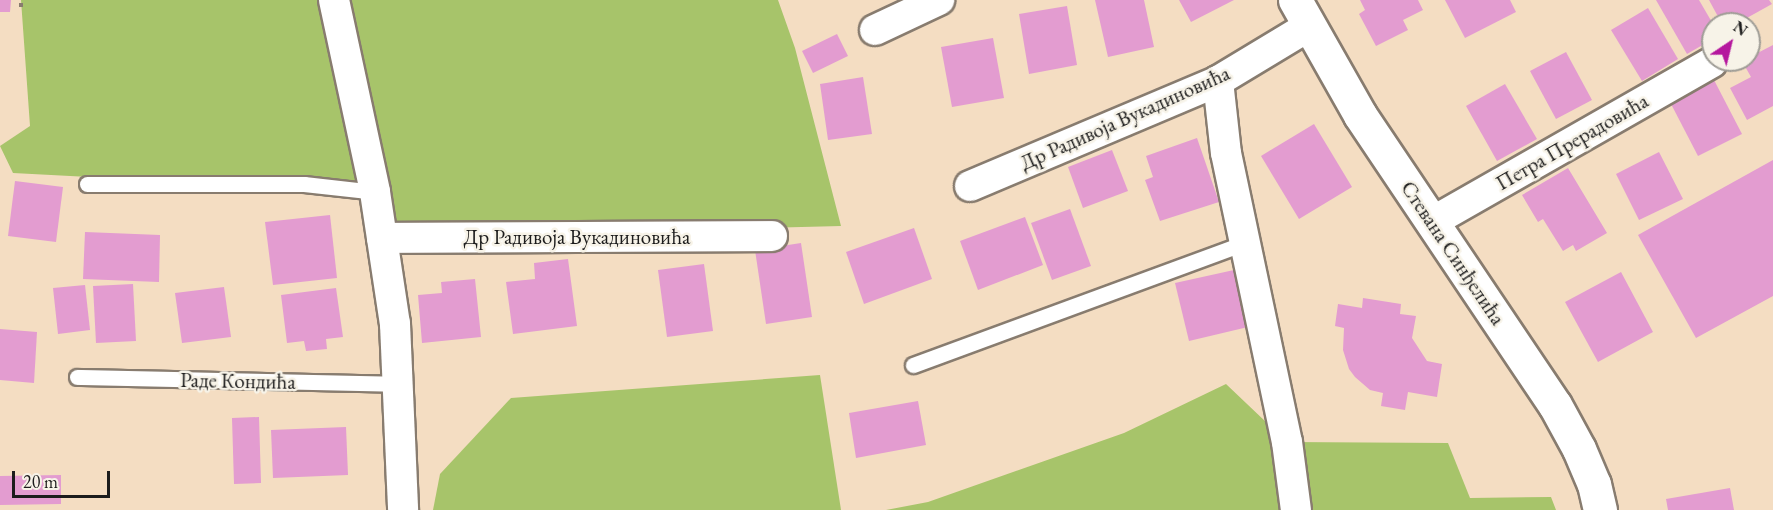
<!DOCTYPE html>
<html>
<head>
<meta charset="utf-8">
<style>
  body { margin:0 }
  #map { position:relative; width:1773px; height:510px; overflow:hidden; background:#f4ddc2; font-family:"EB Garamond",serif }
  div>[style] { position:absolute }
  .green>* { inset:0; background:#a7c46a }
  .building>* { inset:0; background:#e39cd0 }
  .path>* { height:4px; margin-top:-2px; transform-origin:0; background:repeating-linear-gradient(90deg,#887c6f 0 4.5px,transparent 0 9px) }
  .roads { filter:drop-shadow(2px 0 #887c6f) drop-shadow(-2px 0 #887c6f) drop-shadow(0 2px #887c6f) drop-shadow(0 -2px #887c6f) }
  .service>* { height:15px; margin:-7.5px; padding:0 7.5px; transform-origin:7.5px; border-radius:7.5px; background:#fff }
  .minor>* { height:30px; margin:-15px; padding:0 15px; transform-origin:15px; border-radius:15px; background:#fff }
  .tertiary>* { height:33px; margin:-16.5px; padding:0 16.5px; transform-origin:16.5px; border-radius:16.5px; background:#fff }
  span { translate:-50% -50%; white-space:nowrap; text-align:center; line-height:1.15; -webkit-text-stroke:5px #f7f3e8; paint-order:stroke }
  .street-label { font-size:21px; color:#1c1c1c }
  .north { position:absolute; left:1701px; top:12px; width:60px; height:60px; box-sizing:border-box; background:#f7f3e8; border:2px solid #9f9d96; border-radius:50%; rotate:35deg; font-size:16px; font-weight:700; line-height:24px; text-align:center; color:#1c1c1c }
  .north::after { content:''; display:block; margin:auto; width:21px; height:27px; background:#b5179e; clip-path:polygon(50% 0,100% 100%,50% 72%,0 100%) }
  .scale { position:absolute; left:12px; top:471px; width:98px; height:27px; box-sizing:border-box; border:3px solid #1c1c1c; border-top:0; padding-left:8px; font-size:18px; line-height:21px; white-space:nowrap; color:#1c1c1c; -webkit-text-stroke:4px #f7f3e8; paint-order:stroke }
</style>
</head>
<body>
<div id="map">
  <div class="green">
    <i style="clip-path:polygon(21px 0,778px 0,795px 48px,841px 226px,382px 238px,373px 192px,13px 173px,0 146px,30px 126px)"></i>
    <i style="clip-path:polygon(820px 375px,841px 510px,433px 510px,440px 474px,511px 398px)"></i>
    <i style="clip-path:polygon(1226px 384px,1287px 442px,1448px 443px,1470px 498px,1551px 497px,1556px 510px,886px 510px,928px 502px,1124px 433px)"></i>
  </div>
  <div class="building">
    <i style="clip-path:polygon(0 0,11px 0,10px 12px,0 12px)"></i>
    <i style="clip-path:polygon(1095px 0,1144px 0,1154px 47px,1108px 57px)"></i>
    <i style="clip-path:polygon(1179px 0,1234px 0,1191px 22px)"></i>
    <i style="clip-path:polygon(1360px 0,1418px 0,1423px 10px,1403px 20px,1408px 30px,1376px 46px,1359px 14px,1365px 10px)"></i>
    <i style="clip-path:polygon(1445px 0,1510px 0,1516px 12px,1465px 38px)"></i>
    <i style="clip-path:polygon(1656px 0,1699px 0,1713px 24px,1713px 39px,1687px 54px)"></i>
    <i style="clip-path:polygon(1709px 0,1769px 0,1772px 4px,1736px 24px,1722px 24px)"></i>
    <i style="clip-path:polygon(1067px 6px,1077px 65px,1029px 74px,1019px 14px)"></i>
    <i style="clip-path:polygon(1648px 8px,1678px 59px,1642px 81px,1611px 30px)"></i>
    <i style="clip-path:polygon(837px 34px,848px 56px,813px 73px,802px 51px)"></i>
    <i style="clip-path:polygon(993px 38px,1004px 98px,952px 107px,941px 47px)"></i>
    <i style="clip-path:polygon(1773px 45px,1773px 106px,1747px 120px,1730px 88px,1751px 77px,1742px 61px)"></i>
    <i style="clip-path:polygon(1566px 52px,1592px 100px,1556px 119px,1530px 71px)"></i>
    <i style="clip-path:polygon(863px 77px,872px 134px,828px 140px,820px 84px)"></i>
    <i style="clip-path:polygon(1714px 80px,1742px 134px,1698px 156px,1670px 102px)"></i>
    <i style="clip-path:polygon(1505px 84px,1537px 139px,1497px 161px,1466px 106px)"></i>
    <i style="clip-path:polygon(1314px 124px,1352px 187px,1299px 219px,1261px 156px)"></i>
    <i style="clip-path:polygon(1197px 138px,1219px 202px,1160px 221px,1145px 180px,1153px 177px,1146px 156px)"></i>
    <i style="clip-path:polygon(1112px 150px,1128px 191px,1083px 208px,1068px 167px)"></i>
    <i style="clip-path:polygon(1659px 152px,1683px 199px,1639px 220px,1616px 174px)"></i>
    <i style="clip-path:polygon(1773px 160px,1773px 296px,1696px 338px,1638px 235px)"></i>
    <i style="clip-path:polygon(1568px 168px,1607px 233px,1576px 251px,1573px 245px,1563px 251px,1543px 219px,1538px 222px,1522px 195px)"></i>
    <i style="clip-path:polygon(15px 181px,63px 187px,56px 242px,8px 236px)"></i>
    <i style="clip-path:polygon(1070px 209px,1091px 266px,1052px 280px,1031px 223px)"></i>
    <i style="clip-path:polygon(330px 215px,337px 278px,273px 285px,265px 222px)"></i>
    <i style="clip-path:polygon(1025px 217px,1043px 265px,978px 290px,960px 241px)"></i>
    <i style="clip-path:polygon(914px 228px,932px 279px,864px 304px,846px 252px)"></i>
    <i style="clip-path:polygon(85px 232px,160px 235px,159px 282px,83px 279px)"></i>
    <i style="clip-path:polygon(801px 243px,812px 317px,766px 324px,755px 250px)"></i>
    <i style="clip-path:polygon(568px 259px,577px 326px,513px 334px,506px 282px,535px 279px,534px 263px)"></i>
    <i style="clip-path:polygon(704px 264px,713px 331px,667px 337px,658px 270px)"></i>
    <i style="clip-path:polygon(1234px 270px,1248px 327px,1189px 341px,1175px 283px)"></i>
    <i style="clip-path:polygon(1621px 272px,1653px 332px,1598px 362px,1565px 302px)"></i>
    <i style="clip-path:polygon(475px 279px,481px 337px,422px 343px,418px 295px,442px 293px,441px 282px)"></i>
    <i style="clip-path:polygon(133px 284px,136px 341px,96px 343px,93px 286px)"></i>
    <i style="clip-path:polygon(85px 285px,90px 330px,58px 334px,53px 288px)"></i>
    <i style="clip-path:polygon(224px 287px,231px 337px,182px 343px,175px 293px)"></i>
    <i style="clip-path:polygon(336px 288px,343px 337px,326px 339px,327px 349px,306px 351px,304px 341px,287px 343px,281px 295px)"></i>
    <i style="clip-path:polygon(1363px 298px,1401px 304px,1400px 314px,1416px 316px,1412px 338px,1427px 361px,1442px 364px,1437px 397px,1408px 392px,1405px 410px,1381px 406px,1383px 393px,1370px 390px,1355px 377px,1349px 369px,1343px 350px,1344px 328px,1335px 326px,1338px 304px,1362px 308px)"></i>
    <i style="clip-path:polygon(0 329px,37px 332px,34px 383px,0 380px)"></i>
    <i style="clip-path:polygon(918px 401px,926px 445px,856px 458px,849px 413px)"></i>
    <i style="clip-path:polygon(259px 417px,261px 483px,234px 484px,232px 418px)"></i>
    <i style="clip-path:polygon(346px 427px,348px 475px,273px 478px,271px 430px)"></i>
    <i style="clip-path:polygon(61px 475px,61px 504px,0 505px,0 476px)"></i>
    <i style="clip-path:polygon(1730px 488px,1734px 510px,1668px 510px,1666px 499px)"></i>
  </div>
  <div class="path">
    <i style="left:21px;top:7px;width:7px;rotate:-90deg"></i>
  </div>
  <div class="roads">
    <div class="service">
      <i style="left:87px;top:184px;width:217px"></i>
      <i style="left:304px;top:184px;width:71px;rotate:6.4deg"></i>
      <i style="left:913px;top:365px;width:353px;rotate:-20.2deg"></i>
      <i style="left:77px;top:377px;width:321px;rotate:1.2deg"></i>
    </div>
    <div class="minor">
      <i style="left:334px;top:0;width:196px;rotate:77.9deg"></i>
      <i style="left:375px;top:192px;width:134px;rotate:81.4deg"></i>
      <i style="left:395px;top:324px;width:186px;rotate:87.5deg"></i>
      <i style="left:875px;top:30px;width:71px;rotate:-25.1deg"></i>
      <i style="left:1218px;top:81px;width:72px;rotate:83.7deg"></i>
      <i style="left:1226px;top:153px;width:295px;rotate:78.1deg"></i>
      <i style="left:1287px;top:442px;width:69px;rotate:82.5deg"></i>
      <i style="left:970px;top:186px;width:269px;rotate:-22.9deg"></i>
      <i style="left:1218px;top:81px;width:106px;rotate:-31.1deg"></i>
      <i style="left:1432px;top:222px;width:322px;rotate:-29.7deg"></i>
      <i style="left:382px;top:238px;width:390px;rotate:-0.3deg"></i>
    </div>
    <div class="tertiary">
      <i style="left:1295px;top:0;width:132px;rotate:60.5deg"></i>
      <i style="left:1360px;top:115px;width:349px;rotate:56.1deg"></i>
      <i style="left:1555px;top:405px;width:50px;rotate:61.4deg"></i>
      <i style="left:1579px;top:449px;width:38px;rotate:67deg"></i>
      <i style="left:1594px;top:484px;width:27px;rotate:77deg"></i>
    </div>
  </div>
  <div class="street-label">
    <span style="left:1125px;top:118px;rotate:-24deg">Др Радивоја Вукадиновића</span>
    <span style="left:1572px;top:142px;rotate:-30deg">Петра Прерадовића</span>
    <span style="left:577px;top:237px">Др Радивоја Вукадиновића</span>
    <span style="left:1453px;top:253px;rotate:56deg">Стевана Синђелића</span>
    <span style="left:238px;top:381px;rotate:1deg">Раде Кондића</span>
  </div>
  <div class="north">N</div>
  <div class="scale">20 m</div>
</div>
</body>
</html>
